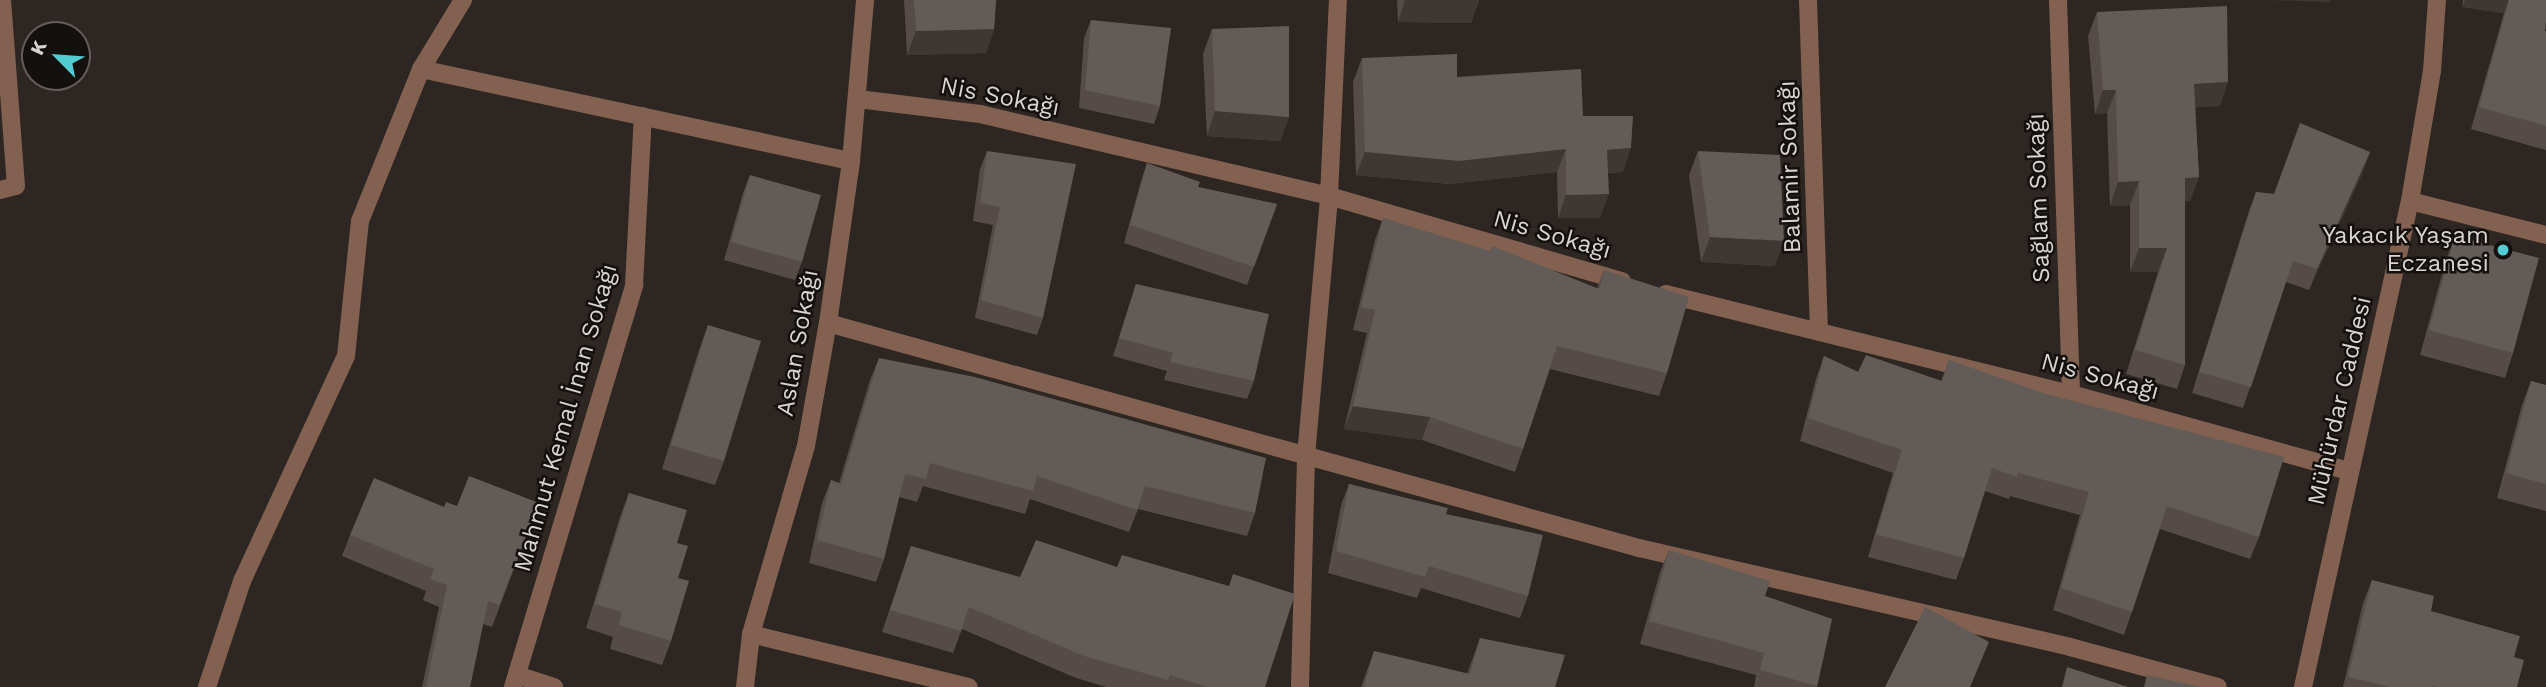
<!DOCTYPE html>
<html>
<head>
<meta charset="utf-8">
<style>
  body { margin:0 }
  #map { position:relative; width:2546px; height:687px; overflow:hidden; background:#2d2622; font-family:"Work Sans",sans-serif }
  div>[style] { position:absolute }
  .minor>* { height:18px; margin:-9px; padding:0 9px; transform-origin:9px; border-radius:9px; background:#826150 }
  .wall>* { inset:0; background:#554c48 }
  .shaded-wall>* { inset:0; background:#3f3733 }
  .building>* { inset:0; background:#635b57 }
  .dots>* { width:19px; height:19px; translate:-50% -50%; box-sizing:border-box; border:4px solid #13100e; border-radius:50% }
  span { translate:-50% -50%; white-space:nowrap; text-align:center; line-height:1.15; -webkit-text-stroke:5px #13100e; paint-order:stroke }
  .street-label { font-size:24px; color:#d9d4d1 }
  .poi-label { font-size:24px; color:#d9d4d1 }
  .right { translate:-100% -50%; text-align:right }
  .north { position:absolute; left:21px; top:21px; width:70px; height:70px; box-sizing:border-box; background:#13100e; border:2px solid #625e5c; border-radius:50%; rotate:295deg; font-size:19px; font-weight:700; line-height:28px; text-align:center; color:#d9d4d1 }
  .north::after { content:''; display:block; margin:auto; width:24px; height:32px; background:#52ccd1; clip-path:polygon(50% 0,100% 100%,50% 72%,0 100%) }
</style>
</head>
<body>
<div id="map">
  <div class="minor">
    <i style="left:463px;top:0;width:81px;rotate:121.3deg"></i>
    <i style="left:421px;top:69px;width:440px;rotate:12.1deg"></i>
    <i style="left:1808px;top:0;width:332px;rotate:88.1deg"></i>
    <i style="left:2058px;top:0;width:394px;rotate:88.1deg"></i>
    <i style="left:858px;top:99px;width:123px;rotate:7deg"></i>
    <i style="left:980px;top:114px;width:359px;rotate:13.2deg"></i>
    <i style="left:1329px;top:196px;width:305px;rotate:16.2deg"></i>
    <i style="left:0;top:190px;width:16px;rotate:-14deg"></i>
    <i style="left:16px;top:186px;width:187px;rotate:-94.3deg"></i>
    <i style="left:2410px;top:201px;width:140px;rotate:14deg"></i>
    <i style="left:1666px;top:294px;width:417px;rotate:13.9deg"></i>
    <i style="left:2071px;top:394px;width:288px;rotate:15.5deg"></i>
    <i style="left:828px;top:323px;width:842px;rotate:15.51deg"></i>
    <i style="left:1639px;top:548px;width:442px;rotate:12.9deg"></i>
    <i style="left:2070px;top:647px;width:153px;rotate:15.1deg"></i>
    <i style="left:751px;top:634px;width:224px;rotate:13.7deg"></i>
    <i style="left:517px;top:675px;width:39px;rotate:18deg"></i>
    <i style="left:207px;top:687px;width:112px;rotate:-71.7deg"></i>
    <i style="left:242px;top:581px;width:248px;rotate:-65.2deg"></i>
    <i style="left:346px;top:356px;width:136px;rotate:-84.1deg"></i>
    <i style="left:360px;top:221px;width:164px;rotate:-68.1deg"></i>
    <i style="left:513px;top:687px;width:420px;rotate:-73.2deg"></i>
    <i style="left:634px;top:285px;width:169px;rotate:-87deg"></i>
    <i style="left:745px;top:687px;width:53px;rotate:-83.5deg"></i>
    <i style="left:751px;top:634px;width:196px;rotate:-73.7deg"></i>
    <i style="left:806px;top:446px;width:125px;rotate:-79.9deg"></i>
    <i style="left:828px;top:323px;width:164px;rotate:-81.9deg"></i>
    <i style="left:851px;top:161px;width:162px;rotate:-85deg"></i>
    <i style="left:1300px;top:687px;width:231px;rotate:-88.5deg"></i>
    <i style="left:1306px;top:456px;width:261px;rotate:-84.9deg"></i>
    <i style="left:1329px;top:196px;width:196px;rotate:-87.4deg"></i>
    <i style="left:2303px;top:687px;width:498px;rotate:-77.6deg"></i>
    <i style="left:2410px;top:201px;width:132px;rotate:-80.4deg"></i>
    <i style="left:2432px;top:71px;width:71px;rotate:-86deg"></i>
  </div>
  <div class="wall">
    <i style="clip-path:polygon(904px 0,996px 0,994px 29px,986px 53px,907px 55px)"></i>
    <i style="clip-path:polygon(1397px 0,1479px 0,1471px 23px,1398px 22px)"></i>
    <i style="clip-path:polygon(2463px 0,2546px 0,2545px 31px,2546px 32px,2546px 150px,2471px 129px,2504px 13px,2462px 7px)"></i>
    <i style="clip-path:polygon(2097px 12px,2220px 106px,2195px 107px,2199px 177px,2190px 201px,2185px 201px,2185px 365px,2177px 389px,2126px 374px,2158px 272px,2130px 272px,2130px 205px,2110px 206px,2107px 113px,2095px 114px,2088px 36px)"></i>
    <i style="clip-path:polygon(1091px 20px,1160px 106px,1154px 124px,1079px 108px,1084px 38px)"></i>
    <i style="clip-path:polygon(1212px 29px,1289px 117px,1280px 141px,1207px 136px,1203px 54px)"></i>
    <i style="clip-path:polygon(1362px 58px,1457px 77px,1623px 172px,1608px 173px,1600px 218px,1558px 218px,1557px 172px,1450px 184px,1356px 175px,1353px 82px)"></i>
    <i style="clip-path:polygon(987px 151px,1043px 318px,1037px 335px,975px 318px,993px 225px,973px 221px,980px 169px)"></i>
    <i style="clip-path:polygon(1698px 151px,1775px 266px,1701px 262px,1689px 175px)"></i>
    <i style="clip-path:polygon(2370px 152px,2362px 174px,2309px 290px,2286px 282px,2243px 408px,2192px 393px,2248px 214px,2256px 192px,2274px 194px)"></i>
    <i style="clip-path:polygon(1147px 163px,1198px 187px,1277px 204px,1247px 285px,1124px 243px,1141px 181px)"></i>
    <i style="clip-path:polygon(750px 175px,802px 262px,795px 280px,724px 260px,743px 193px)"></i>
    <i style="clip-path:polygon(1383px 218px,1597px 288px,1604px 270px,1667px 373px,1659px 396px,1550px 369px,1515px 472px,1422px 440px,1344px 429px,1367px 333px,1353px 330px,1375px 240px)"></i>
    <i style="clip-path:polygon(2455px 236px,2513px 353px,2505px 378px,2420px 355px,2446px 260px)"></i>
    <i style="clip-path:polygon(1136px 284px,1254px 381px,1247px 399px,1164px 380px,1167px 371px,1113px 356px)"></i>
    <i style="clip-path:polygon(708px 325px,724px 461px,715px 485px,662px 469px,699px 350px)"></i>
    <i style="clip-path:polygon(1824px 356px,1858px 372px,1941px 381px,1949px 360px,2259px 537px,2250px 559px,2160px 529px,2124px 635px,2053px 610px,2080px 515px,2010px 496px,2009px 499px,1985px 491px,1964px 558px,1956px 580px,1868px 557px,1893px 473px,1800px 441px,1816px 379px)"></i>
    <i style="clip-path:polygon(879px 358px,1255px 513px,1247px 536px,1138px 509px,1129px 532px,1030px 499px,1025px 514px,923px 486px,917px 502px,899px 497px,884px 559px,876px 582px,809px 563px,822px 503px,831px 480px,839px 483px,870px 380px)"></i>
    <i style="clip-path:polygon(2531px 381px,2546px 385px,2546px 511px,2497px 498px,2522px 405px)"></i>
    <i style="clip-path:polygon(1349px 484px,1446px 514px,1528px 596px,1520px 618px,1421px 588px,1417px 598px,1328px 573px,1341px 505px)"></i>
    <i style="clip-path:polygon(629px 493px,677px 543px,678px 578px,671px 641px,662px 665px,610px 649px,613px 637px,586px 628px,620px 517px)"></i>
    <i style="clip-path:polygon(457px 506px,531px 524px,492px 627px,483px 624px,470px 687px,422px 687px,439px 607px,423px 600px,426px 591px,342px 556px,350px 535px,444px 507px)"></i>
    <i style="clip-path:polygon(911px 546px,1265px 687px,1106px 687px,1076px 678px,962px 629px,953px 653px,882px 632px)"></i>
    <i style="clip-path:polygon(1669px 550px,1765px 596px,1832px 619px,1817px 687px,1754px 687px,1756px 675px,1640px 644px,1660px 572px)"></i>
    <i style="clip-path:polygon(2372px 580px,2514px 657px,2517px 687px,2343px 687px,2363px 603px)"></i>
    <i style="clip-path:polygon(1480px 638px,1555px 687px,1361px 687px,1374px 651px,1467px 674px)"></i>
  </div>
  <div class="shaded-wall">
    <i style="clip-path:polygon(1405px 0,1479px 0,1471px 23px,1398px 22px)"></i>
    <i style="clip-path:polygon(2268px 0,2331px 0,2330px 2px)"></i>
    <i style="clip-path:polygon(2465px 0,2509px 0,2504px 13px,2462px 7px)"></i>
    <i style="clip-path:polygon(994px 29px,986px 53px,907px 55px,916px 31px)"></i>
    <i style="clip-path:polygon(2228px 82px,2220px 106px,2185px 108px,2194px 84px)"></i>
    <i style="clip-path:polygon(2103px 90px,2116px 90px,2107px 113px,2095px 114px)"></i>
    <i style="clip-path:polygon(1215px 111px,1289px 117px,1280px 141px,1207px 136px)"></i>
    <i style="clip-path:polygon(1631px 148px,1623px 172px,1599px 173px,1607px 150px)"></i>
    <i style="clip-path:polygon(1566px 149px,1557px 172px,1450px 184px,1356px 175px,1365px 152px)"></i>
    <i style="clip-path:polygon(2370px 152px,2362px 174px,2309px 290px,2317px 269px)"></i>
    <i style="clip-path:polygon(2199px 177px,2190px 201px,2177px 202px,2185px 178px)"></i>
    <i style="clip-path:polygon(2139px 181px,2130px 205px,2110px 206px,2118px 182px)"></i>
    <i style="clip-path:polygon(1609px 194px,1600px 218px,1558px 218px,1566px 195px)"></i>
    <i style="clip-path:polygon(1710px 237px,1784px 241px,1775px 266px,1701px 262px)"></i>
    <i style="clip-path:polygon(2139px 248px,2167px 248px,2158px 272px,2130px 272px)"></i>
    <i style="clip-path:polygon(1353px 406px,1430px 417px,1422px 440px,1344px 429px)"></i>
  </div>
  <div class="building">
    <i style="clip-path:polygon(914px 0,996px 0,994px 29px,916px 31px)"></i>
    <i style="clip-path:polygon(2509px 0,2546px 0,2546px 22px,2545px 31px,2546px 32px,2546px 126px,2479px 107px)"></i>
    <i style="clip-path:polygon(2227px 6px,2228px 82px,2194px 84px,2199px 177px,2185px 178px,2185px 365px,2135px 350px,2167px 248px,2139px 248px,2139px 181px,2118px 182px,2116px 90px,2103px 90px,2097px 12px)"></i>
    <i style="clip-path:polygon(1091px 20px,1171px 28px,1160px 106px,1085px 90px)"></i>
    <i style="clip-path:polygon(1289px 26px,1289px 117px,1215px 111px,1212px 29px)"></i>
    <i style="clip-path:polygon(1457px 54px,1457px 77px,1581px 69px,1583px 116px,1633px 116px,1631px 148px,1607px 150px,1609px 194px,1566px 195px,1566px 149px,1459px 161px,1365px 152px,1362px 58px)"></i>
    <i style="clip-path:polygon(2300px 123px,2370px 152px,2317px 269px,2293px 261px,2251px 387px,2199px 372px,2256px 192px,2274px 194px)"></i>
    <i style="clip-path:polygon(987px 151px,1076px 164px,1043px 318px,981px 300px,1000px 207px,980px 203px)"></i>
    <i style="clip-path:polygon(1698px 151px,1780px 155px,1784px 241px,1710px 237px)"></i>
    <i style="clip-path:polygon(1147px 163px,1200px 182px,1198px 187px,1277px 204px,1254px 267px,1130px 225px)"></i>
    <i style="clip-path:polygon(750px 175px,821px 195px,802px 262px,731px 242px)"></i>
    <i style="clip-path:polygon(1383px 218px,1490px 251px,1492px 246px,1599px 289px,1604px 270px,1689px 297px,1667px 373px,1557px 346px,1523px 449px,1430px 417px,1353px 406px,1375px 310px,1361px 307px)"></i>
    <i style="clip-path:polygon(2455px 236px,2539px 258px,2513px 353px,2429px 330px)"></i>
    <i style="clip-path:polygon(1136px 284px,1269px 314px,1254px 381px,1170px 362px,1173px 353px,1119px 338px)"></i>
    <i style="clip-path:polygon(708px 325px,761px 341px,724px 461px,671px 445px)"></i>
    <i style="clip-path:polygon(1866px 355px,1942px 381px,1949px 360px,2043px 393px,2284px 457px,2259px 537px,2167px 506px,2132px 612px,2061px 588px,2089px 492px,2018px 473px,2017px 477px,1992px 468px,1964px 558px,1876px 534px,1902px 450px,1808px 418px,1824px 356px,1858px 372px)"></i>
    <i style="clip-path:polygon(879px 358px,975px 377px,1266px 458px,1255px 513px,1145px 486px,1137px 510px,1037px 476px,1033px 491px,930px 463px,926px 479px,905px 474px,884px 559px,817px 540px,831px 480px,841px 484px)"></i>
    <i style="clip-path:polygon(2531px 381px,2546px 385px,2546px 484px,2506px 473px)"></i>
    <i style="clip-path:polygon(469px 476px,539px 503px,499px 605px,488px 601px,470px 687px,426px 687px,447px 585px,430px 579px,434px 569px,350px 535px,374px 478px,444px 507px,446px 502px,457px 506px)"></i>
    <i style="clip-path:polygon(1349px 484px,1448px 508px,1446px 514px,1543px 535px,1528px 596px,1429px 566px,1425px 577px,1336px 551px)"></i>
    <i style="clip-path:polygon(629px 493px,687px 510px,677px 543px,688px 546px,678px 578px,689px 581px,671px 641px,619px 625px,622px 612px,595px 604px)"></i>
    <i style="clip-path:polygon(1036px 540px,1117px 567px,1122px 555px,1229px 586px,1233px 574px,1295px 594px,1265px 687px,1207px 687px,1170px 675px,1168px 680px,1084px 656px,969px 607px,961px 631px,890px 610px,911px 546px,1020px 577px)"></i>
    <i style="clip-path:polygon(1669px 550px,1770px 581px,1765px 596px,1832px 619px,1817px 686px,1760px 670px,1764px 653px,1649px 621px)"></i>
    <i style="clip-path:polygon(2372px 580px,2434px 596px,2431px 611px,2520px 636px,2514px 657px,2524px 660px,2517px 687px,2437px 687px,2432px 686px,2431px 687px,2390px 687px,2348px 677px)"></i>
    <i style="clip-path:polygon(1925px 607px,1989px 642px,1970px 687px,1885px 687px)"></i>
    <i style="clip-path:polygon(1480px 638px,1565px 655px,1555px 687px,1364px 687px,1374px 651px,1470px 674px)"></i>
    <i style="clip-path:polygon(2067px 667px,2128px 687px,2062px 687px)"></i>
    <i style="clip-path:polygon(2147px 675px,2201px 687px,2144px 687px)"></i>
  </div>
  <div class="dots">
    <i style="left:2503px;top:250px;background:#52ccd1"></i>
  </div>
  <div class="street-label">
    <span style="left:1000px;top:97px;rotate:11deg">Nis Sokağı</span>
    <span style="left:1790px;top:167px;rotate:-92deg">Balamir Sokağı</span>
    <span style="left:2039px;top:198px;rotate:-92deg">Sağlam Sokağı</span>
    <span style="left:1552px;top:235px;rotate:16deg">Nis Sokağı</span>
    <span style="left:798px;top:343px;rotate:-80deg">Aslan Sokağı</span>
    <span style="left:2100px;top:377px;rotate:15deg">Nis Sokağı</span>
    <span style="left:2340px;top:401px;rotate:-77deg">Mühürdar Caddesi</span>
    <span style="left:566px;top:418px;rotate:-74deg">Mahmut Kemal İnan Sokağı</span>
  </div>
  <div class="poi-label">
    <span class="right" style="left:2489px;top:250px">Yakacık Yaşam<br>Eczanesi</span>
  </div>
  <div class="north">K</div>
</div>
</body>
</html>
